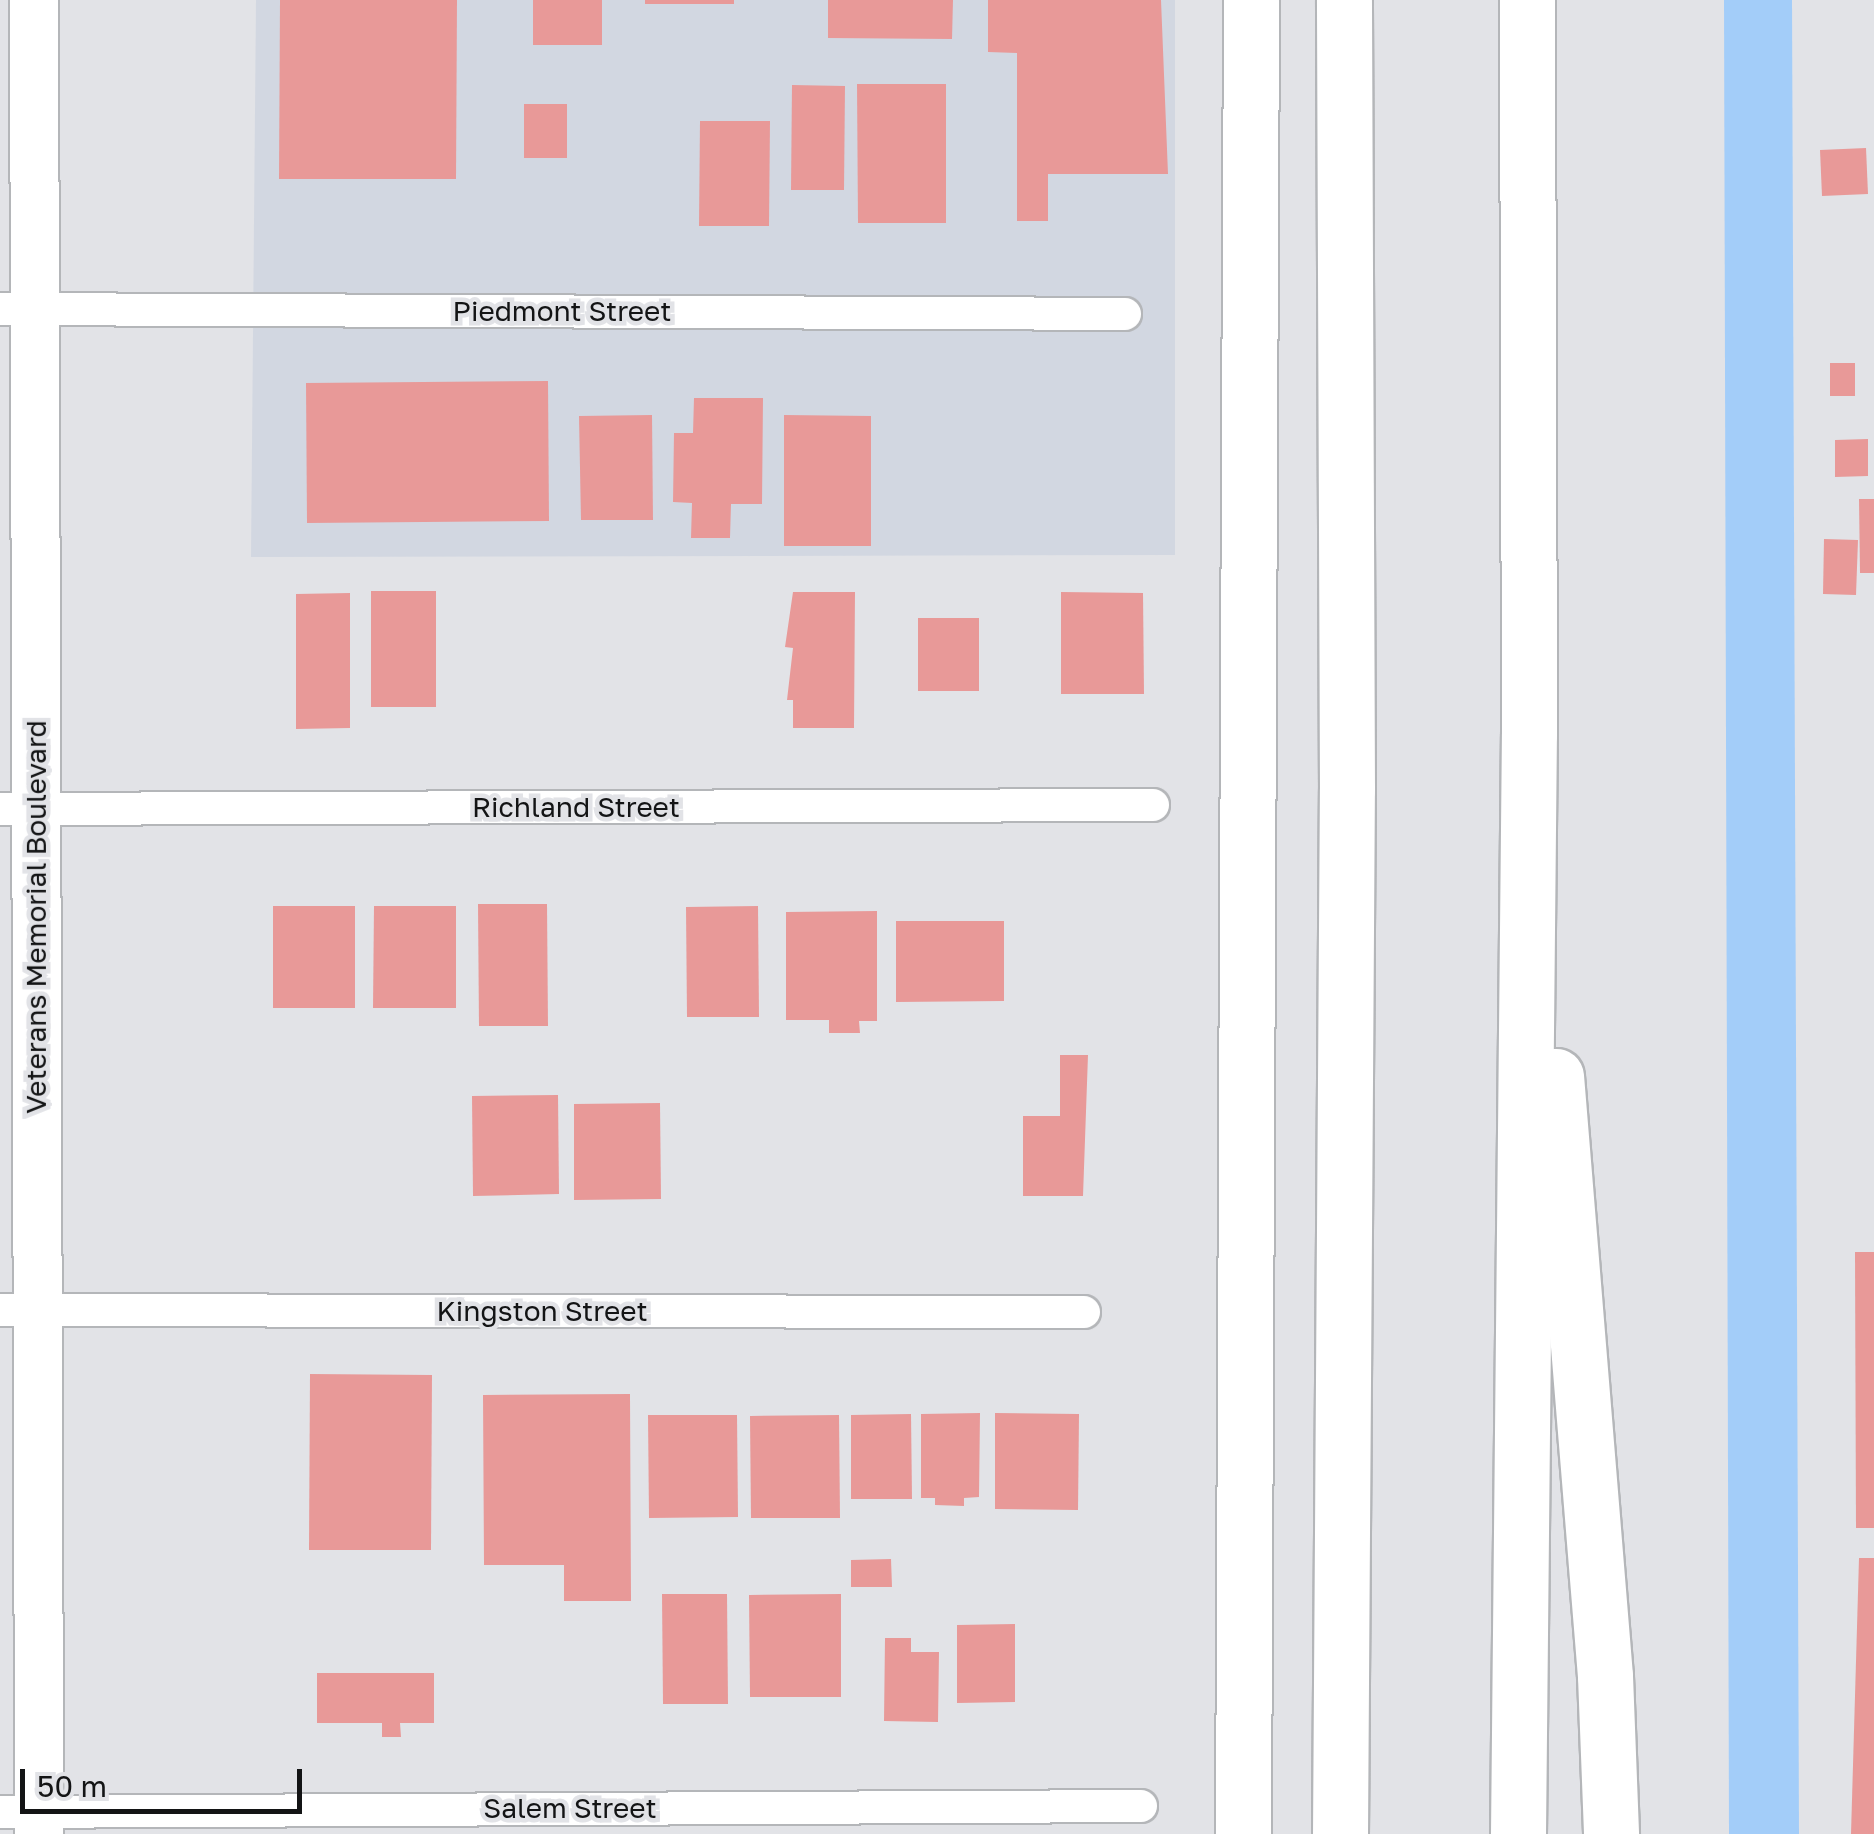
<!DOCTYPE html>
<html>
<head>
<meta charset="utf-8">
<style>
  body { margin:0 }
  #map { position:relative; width:1874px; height:1834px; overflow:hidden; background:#e2e3e7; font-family:"Golos Text",sans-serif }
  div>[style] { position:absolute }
  .built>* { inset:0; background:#d2d7e1 }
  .water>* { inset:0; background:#a3cdf9 }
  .building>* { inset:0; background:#e89998 }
  .roads { filter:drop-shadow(2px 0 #b4b6b9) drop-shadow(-2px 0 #b4b6b9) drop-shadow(0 2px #b4b6b9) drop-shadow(0 -2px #b4b6b9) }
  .street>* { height:32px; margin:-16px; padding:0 16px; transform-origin:16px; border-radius:16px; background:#fff }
  .secondary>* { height:48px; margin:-24px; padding:0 24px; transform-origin:24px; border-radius:24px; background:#fff }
  .highway>* { height:55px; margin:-27.5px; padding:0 27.5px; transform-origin:27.5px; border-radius:27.5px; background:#fff }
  span { translate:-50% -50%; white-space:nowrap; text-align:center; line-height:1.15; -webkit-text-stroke:9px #e2e3e7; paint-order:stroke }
  .street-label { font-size:28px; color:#131415 }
  .scale { position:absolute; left:20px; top:1769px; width:282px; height:45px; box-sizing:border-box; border:5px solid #131415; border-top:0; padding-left:12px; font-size:30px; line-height:35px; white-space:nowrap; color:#131415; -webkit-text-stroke:8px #e2e3e7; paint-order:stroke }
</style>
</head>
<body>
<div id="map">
  <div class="built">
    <i style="clip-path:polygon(256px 0,1175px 0,1175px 555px,251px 557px)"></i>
  </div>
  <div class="water">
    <i style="clip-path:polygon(1724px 0,1792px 0,1799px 1834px,1729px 1834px)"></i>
  </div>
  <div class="building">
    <i style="clip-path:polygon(280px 0,457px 0,456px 179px,279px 179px)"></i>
    <i style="clip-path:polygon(533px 0,602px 0,602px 45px,533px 45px)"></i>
    <i style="clip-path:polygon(645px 0,734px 0,734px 4px,645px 4px)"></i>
    <i style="clip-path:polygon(828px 0,953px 0,952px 39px,828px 38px)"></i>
    <i style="clip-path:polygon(988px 0,1161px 0,1168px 174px,1048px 174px,1048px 221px,1017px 221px,1017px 53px,988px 52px)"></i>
    <i style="clip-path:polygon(857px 84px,946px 84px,946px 223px,858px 223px)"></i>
    <i style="clip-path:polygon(792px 85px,845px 86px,844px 190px,791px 190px)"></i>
    <i style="clip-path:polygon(524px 104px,567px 104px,567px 158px,524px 158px)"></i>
    <i style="clip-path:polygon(700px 121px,770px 121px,769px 226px,699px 226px)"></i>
    <i style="clip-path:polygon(1866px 148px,1868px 194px,1822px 196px,1820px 150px)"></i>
    <i style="clip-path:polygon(1830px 363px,1855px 363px,1855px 396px,1830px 396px)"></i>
    <i style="clip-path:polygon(548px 381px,549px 521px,307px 523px,306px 383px)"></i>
    <i style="clip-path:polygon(694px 398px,763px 398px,762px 504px,731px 504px,730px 538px,691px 538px,692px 503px,673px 502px,674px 433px,693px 433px)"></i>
    <i style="clip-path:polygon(652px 415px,653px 520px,581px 520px,579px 416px)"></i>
    <i style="clip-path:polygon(784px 415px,871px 416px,871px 546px,784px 546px)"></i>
    <i style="clip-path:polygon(1868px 439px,1868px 476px,1835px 477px,1835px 440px)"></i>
    <i style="clip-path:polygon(1859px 499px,1874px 499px,1874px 573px,1860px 573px)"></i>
    <i style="clip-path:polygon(1824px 539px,1858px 540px,1856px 595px,1823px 594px)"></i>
    <i style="clip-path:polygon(371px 591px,436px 591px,436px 707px,371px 707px)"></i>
    <i style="clip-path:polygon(793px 592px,855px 592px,854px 728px,793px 728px,793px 700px,787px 700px,793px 648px,785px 647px)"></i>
    <i style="clip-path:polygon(1061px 592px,1143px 593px,1144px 694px,1061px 694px)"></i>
    <i style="clip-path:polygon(350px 593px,350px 728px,296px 729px,296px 594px)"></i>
    <i style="clip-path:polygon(918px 618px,979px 618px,979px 691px,918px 691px)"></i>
    <i style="clip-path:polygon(478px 904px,547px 904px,548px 1026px,479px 1026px)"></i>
    <i style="clip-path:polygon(273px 906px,355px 906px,355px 1008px,273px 1008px)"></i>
    <i style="clip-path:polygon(374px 906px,456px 906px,456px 1008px,373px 1008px)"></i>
    <i style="clip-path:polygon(758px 906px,759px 1017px,687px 1017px,686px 907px)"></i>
    <i style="clip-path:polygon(877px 911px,877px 1021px,859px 1021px,860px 1033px,829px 1033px,829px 1020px,786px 1020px,786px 912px)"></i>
    <i style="clip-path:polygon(896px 921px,1004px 921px,1004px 1001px,896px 1002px)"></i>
    <i style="clip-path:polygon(1060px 1055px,1088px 1055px,1083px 1196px,1023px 1196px,1023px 1116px,1060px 1116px)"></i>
    <i style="clip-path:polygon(558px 1095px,559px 1194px,473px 1196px,472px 1096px)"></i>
    <i style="clip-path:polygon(660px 1103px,661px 1199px,574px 1200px,574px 1104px)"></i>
    <i style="clip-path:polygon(1855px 1252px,1874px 1252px,1874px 1528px,1856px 1528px)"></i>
    <i style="clip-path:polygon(310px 1374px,432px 1375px,431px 1550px,309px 1550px)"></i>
    <i style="clip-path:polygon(630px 1394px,631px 1601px,564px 1601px,564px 1565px,484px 1565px,483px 1395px)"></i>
    <i style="clip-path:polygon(980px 1413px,979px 1497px,964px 1498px,964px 1506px,935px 1505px,935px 1498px,921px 1498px,921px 1414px)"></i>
    <i style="clip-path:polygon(995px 1413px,1079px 1414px,1078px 1510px,995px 1509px)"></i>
    <i style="clip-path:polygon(911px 1414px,912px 1499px,851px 1499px,851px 1415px)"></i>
    <i style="clip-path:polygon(648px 1415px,737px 1415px,738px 1517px,649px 1518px)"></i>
    <i style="clip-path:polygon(839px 1415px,840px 1518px,751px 1518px,750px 1416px)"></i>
    <i style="clip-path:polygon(1859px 1558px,1874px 1558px,1874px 1834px,1851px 1834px)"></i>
    <i style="clip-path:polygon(891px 1559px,892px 1587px,851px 1587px,851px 1560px)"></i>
    <i style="clip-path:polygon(662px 1594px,727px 1594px,728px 1704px,663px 1704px)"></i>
    <i style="clip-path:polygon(841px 1594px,841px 1697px,750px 1697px,749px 1595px)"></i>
    <i style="clip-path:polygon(1015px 1624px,1015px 1702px,957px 1703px,957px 1625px)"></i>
    <i style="clip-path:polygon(885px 1638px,911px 1638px,911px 1652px,939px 1652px,938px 1722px,884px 1721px)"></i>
    <i style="clip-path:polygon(317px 1673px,434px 1673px,434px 1723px,400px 1723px,401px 1737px,382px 1737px,382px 1723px,317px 1723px)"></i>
  </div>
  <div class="roads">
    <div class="street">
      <i style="left:0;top:309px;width:1125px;rotate:0.25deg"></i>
      <i style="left:0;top:809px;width:1153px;rotate:-0.2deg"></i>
      <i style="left:0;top:1310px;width:1084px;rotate:0.11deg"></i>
      <i style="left:0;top:1812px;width:1141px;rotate:-0.3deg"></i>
    </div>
    <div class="secondary">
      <i style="left:34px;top:0;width:1834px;rotate:89.84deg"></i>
    </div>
    <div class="highway">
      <i style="left:1556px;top:1076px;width:602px;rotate:85.33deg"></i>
      <i style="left:1605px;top:1676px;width:158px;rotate:87.8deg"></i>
      <i style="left:1243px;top:1834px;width:1834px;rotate:-89.75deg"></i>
      <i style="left:1340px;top:1834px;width:1045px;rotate:-89.62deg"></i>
      <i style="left:1347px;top:789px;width:789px;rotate:-90.22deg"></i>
      <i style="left:1518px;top:1834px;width:1100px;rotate:-89.43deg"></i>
      <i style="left:1529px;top:734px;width:734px;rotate:-90.16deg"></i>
    </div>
  </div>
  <div class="street-label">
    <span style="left:562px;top:311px">Piedmont Street</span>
    <span style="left:576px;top:807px">Richland Street</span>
    <span style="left:36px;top:917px;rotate:-90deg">Veterans Memorial Boulevard</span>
    <span style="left:542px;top:1311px">Kingston Street</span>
    <span style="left:570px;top:1808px">Salem Street</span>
  </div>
  <div class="scale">50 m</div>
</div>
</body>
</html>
